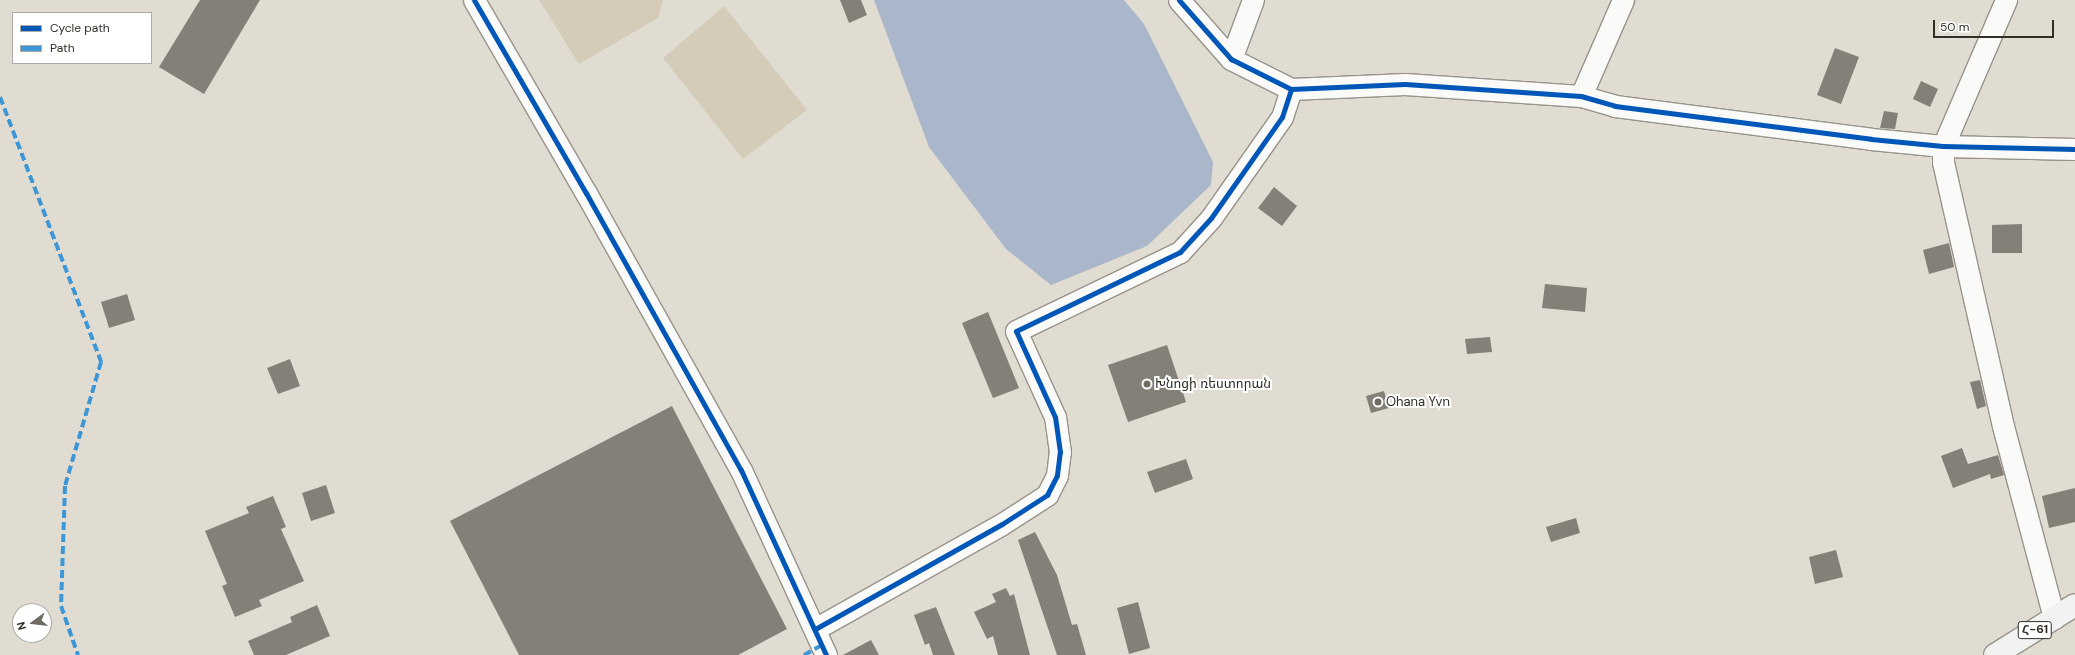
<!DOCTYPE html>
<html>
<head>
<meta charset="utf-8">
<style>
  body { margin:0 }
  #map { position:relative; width:2075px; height:655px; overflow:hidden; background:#e1dcd1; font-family:"DM Sans","Noto Sans Armenian",sans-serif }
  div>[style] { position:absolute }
  .green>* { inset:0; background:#d4ccb9 }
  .water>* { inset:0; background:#aab6c9 }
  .building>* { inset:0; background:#848078 }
  .roads { filter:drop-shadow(1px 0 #97938b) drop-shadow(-1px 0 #97938b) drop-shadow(0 1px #97938b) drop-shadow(0 -1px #97938b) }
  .minor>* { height:21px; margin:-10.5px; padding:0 10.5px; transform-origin:10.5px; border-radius:10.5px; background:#fafaf8 }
  .major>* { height:22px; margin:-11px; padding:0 11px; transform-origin:11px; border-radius:11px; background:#f1f2f2 }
  .quiet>* { height:4px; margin-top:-2px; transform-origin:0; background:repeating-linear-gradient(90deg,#3d97d6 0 8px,transparent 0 12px) }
  .cycleway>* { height:5px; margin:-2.5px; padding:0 2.5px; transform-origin:2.5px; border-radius:2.5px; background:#0057b8 }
  .dots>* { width:11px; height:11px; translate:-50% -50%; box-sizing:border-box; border:2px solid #fff; border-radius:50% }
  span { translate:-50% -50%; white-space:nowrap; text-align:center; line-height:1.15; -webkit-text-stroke:4px #fff; paint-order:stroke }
  .shield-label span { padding:1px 3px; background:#fff; border:1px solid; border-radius:3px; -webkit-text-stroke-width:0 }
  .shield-label { font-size:12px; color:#312e26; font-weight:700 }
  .poi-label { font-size:13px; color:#312e26 }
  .left { translate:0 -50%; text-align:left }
  .legend { position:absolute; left:12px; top:12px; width:140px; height:52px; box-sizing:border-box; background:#fff; border:1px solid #adaba8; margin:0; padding:5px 7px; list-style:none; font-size:12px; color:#312e26 }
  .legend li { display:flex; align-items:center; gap:8px; height:20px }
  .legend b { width:20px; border:1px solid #adaba8 }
  .north { position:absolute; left:12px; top:603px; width:40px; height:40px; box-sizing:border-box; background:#fff; border:1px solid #adaba8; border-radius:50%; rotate:255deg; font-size:11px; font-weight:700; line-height:16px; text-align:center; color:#312e26 }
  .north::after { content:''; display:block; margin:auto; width:14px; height:18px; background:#6f6b62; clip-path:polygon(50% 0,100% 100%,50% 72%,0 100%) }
  .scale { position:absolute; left:1933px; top:20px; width:121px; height:18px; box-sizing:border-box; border:2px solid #312e26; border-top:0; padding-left:5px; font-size:12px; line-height:14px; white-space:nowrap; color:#312e26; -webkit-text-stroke:3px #fff; paint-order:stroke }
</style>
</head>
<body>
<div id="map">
  <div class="green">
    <i style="clip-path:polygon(539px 0,663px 0,658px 18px,579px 64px)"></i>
    <i style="clip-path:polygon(724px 6px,807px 110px,743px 159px,663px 58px)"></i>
  </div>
  <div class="water">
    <i style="clip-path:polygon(874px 0,1124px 0,1144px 24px,1213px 162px,1211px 185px,1147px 246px,1051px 285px,1006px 249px,929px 147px)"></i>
  </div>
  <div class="building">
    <i style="clip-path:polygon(200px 0,260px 0,204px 94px,159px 67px)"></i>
    <i style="clip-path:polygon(840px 0,861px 0,867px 15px,849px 23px)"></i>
    <i style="clip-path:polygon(1835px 48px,1859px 57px,1841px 104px,1817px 95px)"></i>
    <i style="clip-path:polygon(1921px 81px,1938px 89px,1930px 107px,1913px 99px)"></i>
    <i style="clip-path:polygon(1884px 111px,1898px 113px,1895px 129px,1880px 128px)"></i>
    <i style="clip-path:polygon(1274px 187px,1297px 206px,1282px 226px,1258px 208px)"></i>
    <i style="clip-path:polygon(2022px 224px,2022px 253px,1992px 253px,1992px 225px)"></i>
    <i style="clip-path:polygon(1949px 243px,1954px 267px,1929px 274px,1923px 250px)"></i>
    <i style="clip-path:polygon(1545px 284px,1587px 288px,1585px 312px,1542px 308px)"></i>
    <i style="clip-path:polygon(127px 294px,135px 320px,109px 328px,101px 302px)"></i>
    <i style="clip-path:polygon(988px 312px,1019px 388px,993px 398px,962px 323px)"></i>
    <i style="clip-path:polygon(1490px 337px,1492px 352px,1467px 354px,1465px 339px)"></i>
    <i style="clip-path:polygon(1167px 345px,1186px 402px,1128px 422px,1108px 365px)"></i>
    <i style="clip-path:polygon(290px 359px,300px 386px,278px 394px,267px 368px)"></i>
    <i style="clip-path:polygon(1980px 380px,1986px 406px,1977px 409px,1970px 382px)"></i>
    <i style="clip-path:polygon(1384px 391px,1389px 408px,1371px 413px,1366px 396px)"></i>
    <i style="clip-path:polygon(672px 406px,787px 629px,738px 655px,519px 655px,450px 521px)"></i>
    <i style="clip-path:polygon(1962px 448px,1968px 464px,1998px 455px,2004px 475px,1991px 479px,1990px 474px,1953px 488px,1941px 456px)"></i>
    <i style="clip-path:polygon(1186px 459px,1193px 479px,1155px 493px,1147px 472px)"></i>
    <i style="clip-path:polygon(326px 485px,335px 513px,311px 521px,302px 493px)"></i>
    <i style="clip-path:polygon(2075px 488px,2075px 522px,2049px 528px,2042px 496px)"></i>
    <i style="clip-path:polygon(273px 496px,286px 527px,281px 529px,304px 581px,259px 600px,262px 606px,235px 617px,222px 586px,227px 584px,205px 531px,249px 513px,246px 507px)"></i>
    <i style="clip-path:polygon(1576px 518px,1580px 533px,1551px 542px,1546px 527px)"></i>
    <i style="clip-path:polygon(1035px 532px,1057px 575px,1072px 625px,1077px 624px,1086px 655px,1057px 655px,1018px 540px)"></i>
    <i style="clip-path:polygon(1836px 550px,1843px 577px,1815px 584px,1809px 557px)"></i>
    <i style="clip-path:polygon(1006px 588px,1010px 596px,1014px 594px,1030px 655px,998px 655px,993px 636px,987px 639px,974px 612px,996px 602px,992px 594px)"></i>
    <i style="clip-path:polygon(1138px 602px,1150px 648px,1129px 654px,1117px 608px)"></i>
    <i style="clip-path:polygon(317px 605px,330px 636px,286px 655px,254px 655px,248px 641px,292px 622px,290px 617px)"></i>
    <i style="clip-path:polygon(936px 607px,955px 655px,933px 655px,929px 643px,925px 645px,914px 615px)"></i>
    <i style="clip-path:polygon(871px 640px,879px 655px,843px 655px)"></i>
  </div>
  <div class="roads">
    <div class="minor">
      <i style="left:474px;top:0;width:223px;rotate:59.9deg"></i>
      <i style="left:586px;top:193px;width:317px;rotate:60.8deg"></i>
      <i style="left:741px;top:470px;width:204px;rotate:65.3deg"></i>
      <i style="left:1179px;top:0;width:79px;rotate:48.6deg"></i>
      <i style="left:1231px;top:59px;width:67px;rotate:26.6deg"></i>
      <i style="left:1291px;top:89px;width:114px;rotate:-2.5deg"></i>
      <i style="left:1405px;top:84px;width:176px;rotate:3.9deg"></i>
      <i style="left:1581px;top:96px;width:35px;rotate:16deg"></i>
      <i style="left:1615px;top:106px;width:258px;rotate:7.3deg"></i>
      <i style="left:1871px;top:139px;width:72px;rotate:5.6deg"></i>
      <i style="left:1943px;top:146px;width:132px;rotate:1.3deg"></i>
      <i style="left:2006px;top:0;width:159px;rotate:113.3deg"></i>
      <i style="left:1943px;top:146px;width:16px;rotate:90deg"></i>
      <i style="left:1943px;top:162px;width:271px;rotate:77.2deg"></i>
      <i style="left:2003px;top:426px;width:199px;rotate:75.1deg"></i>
      <i style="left:1231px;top:59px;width:63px;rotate:-69.6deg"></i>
      <i style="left:1581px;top:96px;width:105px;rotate:-66.4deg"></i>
      <i style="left:815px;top:629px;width:214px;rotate:-29.3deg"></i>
      <i style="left:1002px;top:524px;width:54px;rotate:-32.8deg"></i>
      <i style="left:1047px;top:495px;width:22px;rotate:-63deg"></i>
      <i style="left:1057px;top:475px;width:23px;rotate:-83deg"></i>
      <i style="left:1060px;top:452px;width:35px;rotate:-98deg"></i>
      <i style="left:1055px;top:417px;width:94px;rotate:-114.4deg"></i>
      <i style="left:1016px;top:331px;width:182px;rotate:-25.7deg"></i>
      <i style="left:1180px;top:252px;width:46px;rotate:-47.6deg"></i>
      <i style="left:1211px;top:218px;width:123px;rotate:-54.9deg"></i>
      <i style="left:1282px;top:117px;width:29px;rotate:-72deg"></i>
    </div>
    <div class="major">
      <i style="left:1995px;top:655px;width:94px;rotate:-32deg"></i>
    </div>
  </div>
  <div class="quiet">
    <i style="left:0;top:97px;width:284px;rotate:69.1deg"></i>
    <i style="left:101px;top:362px;width:129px;rotate:106.2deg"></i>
    <i style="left:65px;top:486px;width:120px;rotate:91.9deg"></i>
    <i style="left:61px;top:606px;width:52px;rotate:70.9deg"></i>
    <i style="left:804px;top:655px;width:21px;rotate:-29deg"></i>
  </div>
  <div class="cycleway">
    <i style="left:474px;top:0;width:223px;rotate:59.9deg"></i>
    <i style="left:586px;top:193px;width:317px;rotate:60.8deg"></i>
    <i style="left:741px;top:470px;width:204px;rotate:65.3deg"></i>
    <i style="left:1179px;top:0;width:79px;rotate:48.6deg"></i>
    <i style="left:1231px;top:59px;width:67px;rotate:26.6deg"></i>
    <i style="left:1291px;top:89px;width:114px;rotate:-2.5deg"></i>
    <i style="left:1405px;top:84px;width:176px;rotate:3.9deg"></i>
    <i style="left:1581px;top:96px;width:35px;rotate:16deg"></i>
    <i style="left:1615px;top:106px;width:258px;rotate:7.3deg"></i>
    <i style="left:1871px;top:139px;width:72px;rotate:5.6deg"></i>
    <i style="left:1943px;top:146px;width:132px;rotate:1.3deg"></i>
    <i style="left:815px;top:629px;width:214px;rotate:-29.3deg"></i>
    <i style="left:1002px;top:524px;width:54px;rotate:-32.8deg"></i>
    <i style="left:1047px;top:495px;width:22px;rotate:-63deg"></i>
    <i style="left:1057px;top:475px;width:23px;rotate:-83deg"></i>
    <i style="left:1060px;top:452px;width:35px;rotate:-98deg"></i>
    <i style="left:1055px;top:417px;width:94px;rotate:-114.4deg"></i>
    <i style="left:1016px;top:331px;width:182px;rotate:-25.7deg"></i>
    <i style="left:1180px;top:252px;width:46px;rotate:-47.6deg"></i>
    <i style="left:1211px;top:218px;width:123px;rotate:-54.9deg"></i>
    <i style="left:1282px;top:117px;width:29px;rotate:-72deg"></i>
  </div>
  <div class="dots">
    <i style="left:1147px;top:384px;background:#6f6b62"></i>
    <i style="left:1378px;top:402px;background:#6f6b62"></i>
  </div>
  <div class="shield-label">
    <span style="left:2035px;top:630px">Հ-61</span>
  </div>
  <div class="poi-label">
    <span class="left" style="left:1155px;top:384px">Խնոցի ռեստորան</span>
    <span class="left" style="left:1386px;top:402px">Ohana Yvn</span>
  </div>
  <ul class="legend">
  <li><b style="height:5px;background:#0057b8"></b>Cycle path</li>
  <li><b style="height:5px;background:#3d97d6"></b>Path</li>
  </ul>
  <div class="north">N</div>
  <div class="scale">50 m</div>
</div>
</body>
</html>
